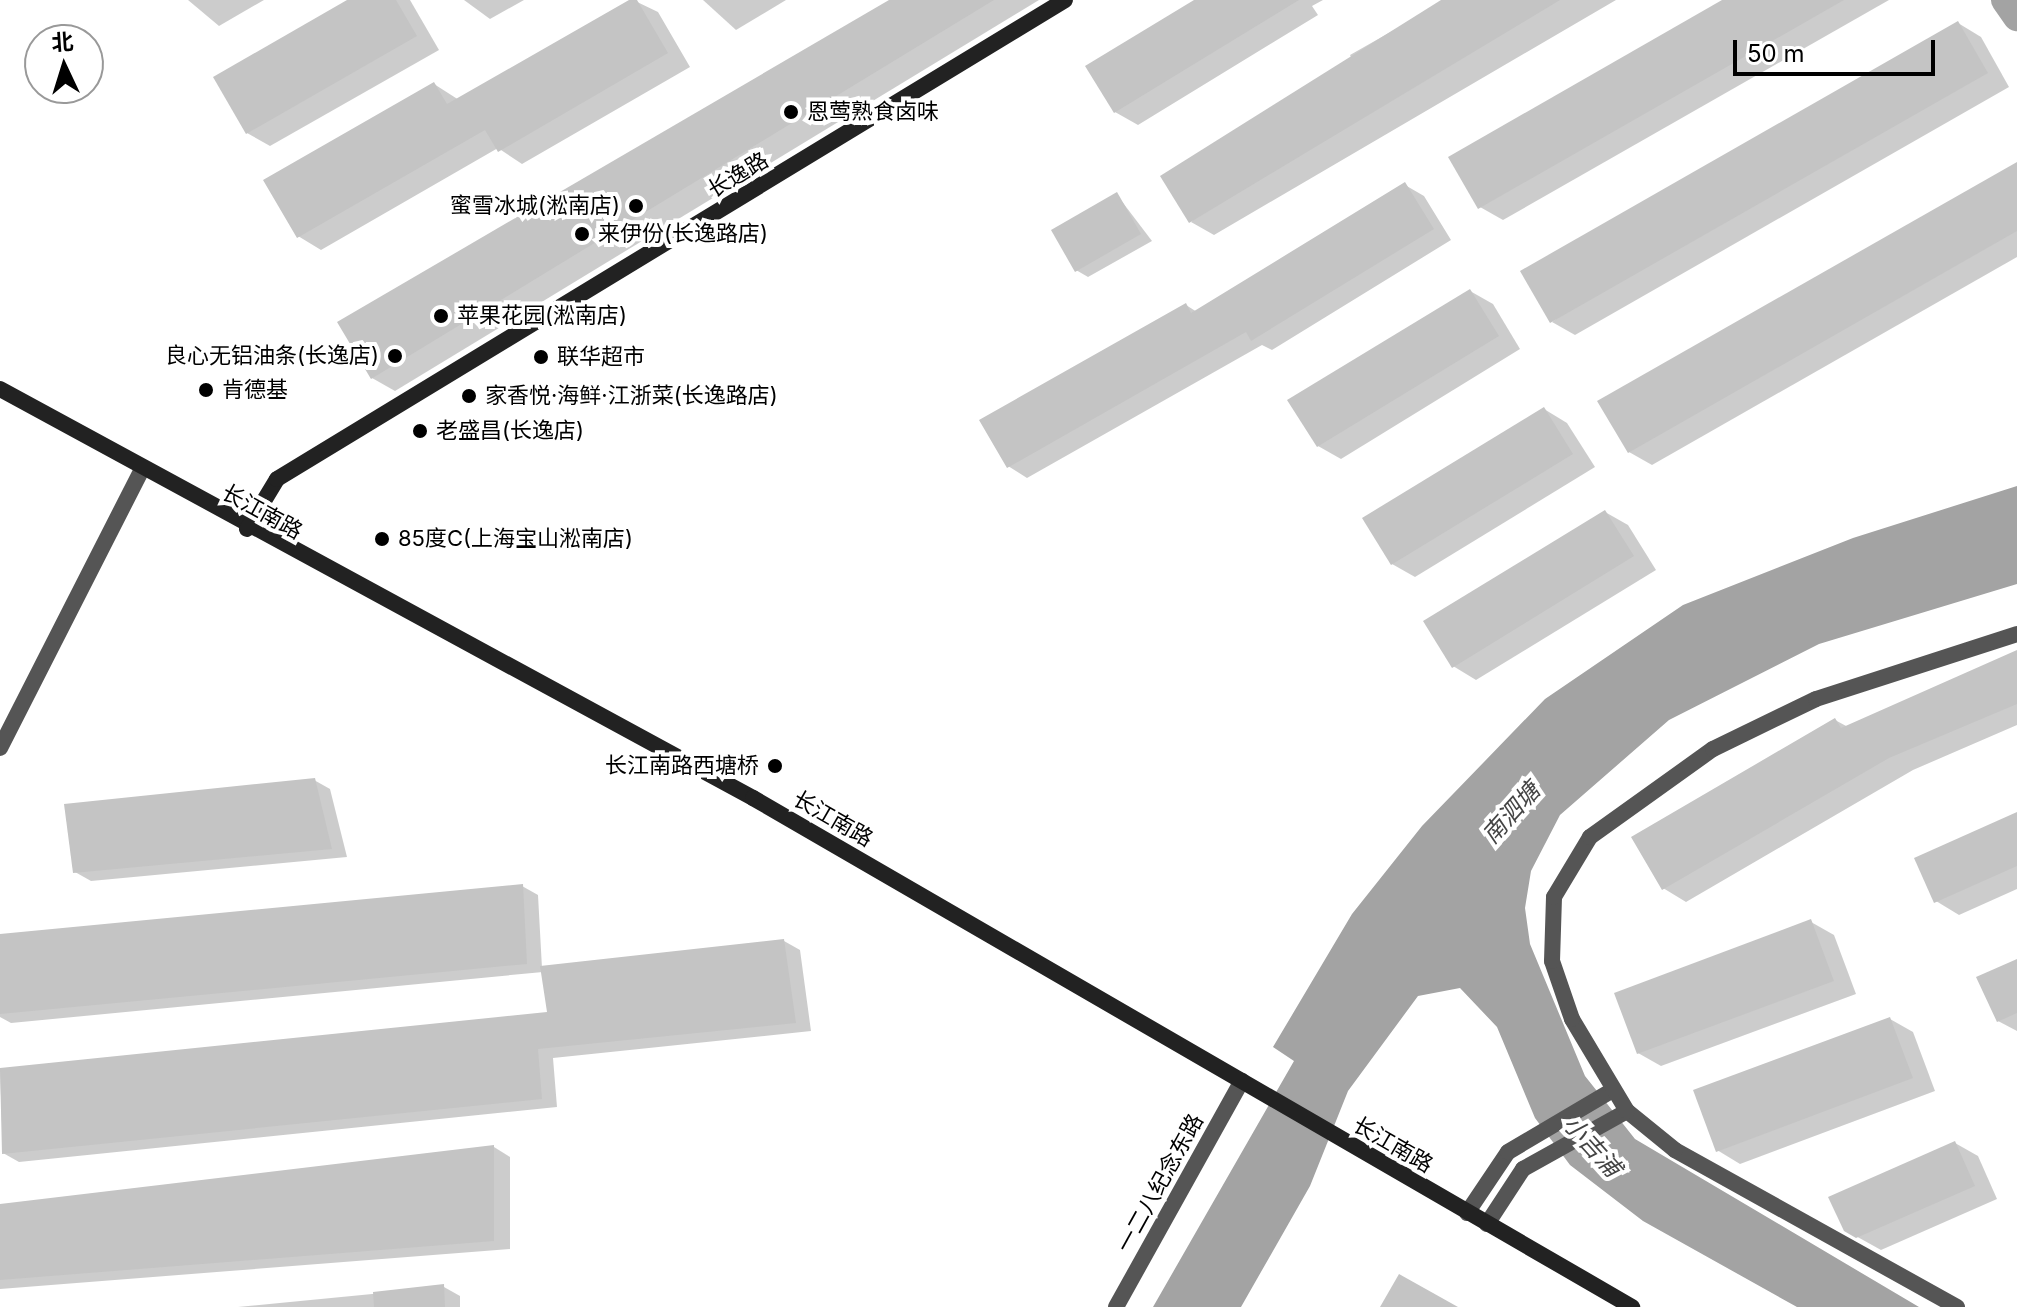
<!DOCTYPE html>
<html>
<head>
<meta charset="utf-8">
<style>
  body { margin:0 }
  #map { position:relative; width:2017px; height:1307px; overflow:hidden; background:#fff; font-family:Inter,"Noto Sans SC",sans-serif }
  div>[style] { position:absolute }
  .water>* { inset:0; background:#a3a3a3 }
  .shadow>* { inset:0; background:#0003 }
  .canal>* { height:28px; margin:-14px; padding:0 14px; transform-origin:14px; border-radius:14px; background:#a3a3a3 }
  .building>* { inset:0; background:#c4c4c4 }
  .street>* { height:16px; margin:-8px; padding:0 8px; transform-origin:8px; border-radius:8px; background:#555 }
  .secondary>* { height:16px; margin:-8px; padding:0 8px; transform-origin:8px; border-radius:8px; background:#222 }
  .dots>* { width:22px; height:22px; translate:-50% -50%; box-sizing:border-box; border:4px solid #fff; border-radius:50% }
  span { translate:-50% -50%; white-space:nowrap; text-align:center; line-height:1.15; -webkit-text-stroke:8px #fff; paint-order:stroke }
  .poi-label { font-size:22px; color:#000 }
  .left { translate:0 -50%; text-align:left }
  .right { translate:-100% -50%; text-align:right }
  .street-label { font-size:22px; color:#000 }
  .water-label { font-size:24px; color:#444; font-style:italic }
  .north { position:absolute; left:24px; top:24px; width:80px; height:80px; box-sizing:border-box; background:#fff; border:2px solid #999; border-radius:50%; rotate:356deg; font-size:22px; font-weight:700; line-height:32px; text-align:center; color:#000 }
  .north::after { content:''; display:block; margin:auto; width:28px; height:36px; background:#000; clip-path:polygon(50% 0,100% 100%,50% 72%,0 100%) }
  .scale { position:absolute; left:1733px; top:40px; width:202px; height:36px; box-sizing:border-box; border:4px solid #000; border-top:0; padding-left:10px; font-size:24px; line-height:28px; white-space:nowrap; color:#000; -webkit-text-stroke:6px #fff; paint-order:stroke }
</style>
</head>
<body>
<div id="map">
  <div class="water">
    <i style="clip-path:polygon(2017px 486px,2017px 584px,1819px 644px,1669px 720px,1560px 815px,1531px 871px,1525px 908px,1530px 944px,1585px 1076px,1635px 1139px,1919px 1307px,1797px 1307px,1643px 1221px,1570px 1165px,1535px 1118px,1497px 1027px,1460px 988px,1418px 996px,1348px 1091px,1310px 1186px,1241px 1307px,1153px 1307px,1294px 1061px,1273px 1047px,1352px 914px,1422px 826px,1545px 699px,1683px 605px,1853px 538px)"></i>
  </div>
  <div class="shadow">
    <i style="clip-path:polygon(188px 0,264px 0,219px 26px)"></i>
    <i style="clip-path:polygon(351px 0,410px 0,439px 50px,270px 146px,247px 133px)"></i>
    <i style="clip-path:polygon(464px 0,524px 0,490px 19px)"></i>
    <i style="clip-path:polygon(633px 0,658px 12px,690px 67px,522px 164px,498px 148px,321px 250px,298px 236px,434px 84px,459px 100px)"></i>
    <i style="clip-path:polygon(703px 0,786px 0,736px 30px)"></i>
    <i style="clip-path:polygon(894px 0,1039px 0,395px 391px,372px 378px,340px 322px)"></i>
    <i style="clip-path:polygon(1198px 0,1323px 0,1312px 6px,1318px 15px,1138px 125px,1115px 112px)"></i>
    <i style="clip-path:polygon(1447px 0,1616px 0,1214px 235px,1191px 222px,1353px 61px,1350px 55px)"></i>
    <i style="clip-path:polygon(1726px 0,1889px 0,1503px 220px,1480px 207px)"></i>
    <i style="clip-path:polygon(1958px 23px,1981px 37px,2009px 87px,1575px 335px,1552px 322px)"></i>
    <i style="clip-path:polygon(2017px 164px,2017px 257px,1652px 465px,1629px 452px)"></i>
    <i style="clip-path:polygon(1405px 185px,1424px 196px,1451px 240px,1272px 350px,1262px 345px,1027px 478px,1008px 466px,1186px 305px,1197px 312px)"></i>
    <i style="clip-path:polygon(1117px 195px,1152px 241px,1088px 277px,1076px 270px)"></i>
    <i style="clip-path:polygon(1470px 291px,1493px 304px,1520px 349px,1341px 459px,1318px 446px)"></i>
    <i style="clip-path:polygon(1544px 409px,1567px 423px,1595px 467px,1415px 577px,1392px 564px)"></i>
    <i style="clip-path:polygon(1605px 512px,1628px 525px,1656px 570px,1476px 680px,1453px 666px)"></i>
    <i style="clip-path:polygon(2017px 652px,2017px 725px,1913px 770px,1686px 902px,1663px 888px,1835px 720px,1848px 727px)"></i>
    <i style="clip-path:polygon(314px 780px,330px 789px,347px 857px,91px 881px,75px 872px)"></i>
    <i style="clip-path:polygon(2017px 814px,2017px 889px,1959px 915px,1936px 901px)"></i>
    <i style="clip-path:polygon(522px 886px,538px 895px,542px 968px,784px 941px,800px 950px,811px 1031px,553px 1058px,557px 1107px,19px 1162px,3px 1153px,0 1069px,549px 1014px,543px 972px,11px 1023px,0 1017px,0 936px)"></i>
    <i style="clip-path:polygon(1811px 922px,1834px 935px,1856px 994px,1661px 1066px,1638px 1053px)"></i>
    <i style="clip-path:polygon(2017px 961px,2017px 1031px,1998px 1021px)"></i>
    <i style="clip-path:polygon(1890px 1019px,1913px 1032px,1935px 1091px,1740px 1164px,1717px 1150px)"></i>
    <i style="clip-path:polygon(1955px 1143px,1978px 1156px,1997px 1199px,1881px 1250px,1845px 1230px)"></i>
    <i style="clip-path:polygon(494px 1147px,510px 1157px,510px 1249px,0 1289px,0 1206px)"></i>
    <i style="clip-path:polygon(444px 1287px,460px 1296px,460px 1307px,238px 1307px)"></i>
  </div>
  <div class="canal">
    <i style="left:2005px;top:0;width:21px;rotate:55deg"></i>
  </div>
  <div class="building">
    <i style="clip-path:polygon(347px 0,396px 0,417px 36px,246px 134px,213px 77px)"></i>
    <i style="clip-path:polygon(629px 0,637px 0,668px 53px,498px 152px,485px 130px,297px 238px,263px 180px,434px 82px,447px 104px)"></i>
    <i style="clip-path:polygon(889px 0,994px 0,371px 379px,337px 322px)"></i>
    <i style="clip-path:polygon(1194px 0,1299px 0,1114px 113px,1085px 66px)"></i>
    <i style="clip-path:polygon(1441px 0,1560px 0,1189px 223px,1160px 176px)"></i>
    <i style="clip-path:polygon(1722px 0,1844px 0,1478px 209px,1448px 157px)"></i>
    <i style="clip-path:polygon(1958px 21px,1988px 73px,1550px 323px,1520px 271px)"></i>
    <i style="clip-path:polygon(2017px 162px,2017px 231px,1628px 453px,1597px 401px)"></i>
    <i style="clip-path:polygon(1405px 182px,1434px 229px,1251px 341px,1246px 332px,1007px 468px,979px 420px,1186px 303px,1191px 313px)"></i>
    <i style="clip-path:polygon(1117px 192px,1141px 234px,1075px 272px,1051px 230px)"></i>
    <i style="clip-path:polygon(1470px 289px,1499px 336px,1317px 447px,1287px 400px)"></i>
    <i style="clip-path:polygon(1544px 407px,1573px 454px,1391px 565px,1362px 518px)"></i>
    <i style="clip-path:polygon(1605px 510px,1634px 556px,1452px 668px,1423px 621px)"></i>
    <i style="clip-path:polygon(2017px 650px,2017px 704px,1889px 758px,1662px 890px,1631px 837px,1835px 718px,1841px 728px)"></i>
    <i style="clip-path:polygon(315px 778px,332px 849px,73px 873px,64px 804px)"></i>
    <i style="clip-path:polygon(2017px 812px,2017px 866px,1934px 903px,1914px 858px)"></i>
    <i style="clip-path:polygon(523px 884px,527px 964px,0 1014px,0 934px)"></i>
    <i style="clip-path:polygon(1811px 919px,1834px 981px,1637px 1054px,1614px 993px)"></i>
    <i style="clip-path:polygon(784px 939px,796px 1023px,538px 1049px,542px 1099px,2px 1154px,0 1068px,547px 1012px,540px 966px)"></i>
    <i style="clip-path:polygon(2017px 959px,2017px 1013px,1997px 1022px,1976px 977px)"></i>
    <i style="clip-path:polygon(1890px 1017px,1913px 1078px,1716px 1152px,1693px 1090px)"></i>
    <i style="clip-path:polygon(1955px 1141px,1975px 1186px,1856px 1238px,1844px 1231px,1828px 1197px)"></i>
    <i style="clip-path:polygon(494px 1145px,494px 1241px,0 1280px,0 1204px)"></i>
    <i style="clip-path:polygon(1399px 1274px,1458px 1307px,1380px 1307px)"></i>
    <i style="clip-path:polygon(444px 1284px,445px 1307px,374px 1307px,373px 1292px)"></i>
  </div>
  <div class="street">
    <i style="left:0;top:748px;width:313px;rotate:-63deg"></i>
    <i style="left:1467px;top:1213px;width:73px;rotate:-56.1deg"></i>
    <i style="left:1508px;top:1152px;width:122px;rotate:-30.6deg"></i>
    <i style="left:1487px;top:1224px;width:66px;rotate:-56.8deg"></i>
    <i style="left:1523px;top:1169px;width:119px;rotate:-29.1deg"></i>
    <i style="left:1116px;top:1307px;width:259px;rotate:-60.9deg"></i>
    <i style="left:1957px;top:1307px;width:323px;rotate:-150.9deg"></i>
    <i style="left:1675px;top:1150px;width:62px;rotate:-140.9deg"></i>
    <i style="left:1627px;top:1111px;width:107px;rotate:-120.9deg"></i>
    <i style="left:1572px;top:1019px;width:61px;rotate:-109deg"></i>
    <i style="left:1552px;top:961px;width:64px;rotate:-88.2deg"></i>
    <i style="left:1554px;top:897px;width:70px;rotate:-59deg"></i>
    <i style="left:1590px;top:837px;width:151px;rotate:-35.6deg"></i>
    <i style="left:1713px;top:749px;width:114px;rotate:-25.9deg"></i>
    <i style="left:1816px;top:699px;width:211px;rotate:-17.9deg"></i>
  </div>
  <div class="secondary">
    <i style="left:0;top:389px;width:857px;rotate:28.51deg"></i>
    <i style="left:753px;top:798px;width:1016px;rotate:30.07deg"></i>
    <i style="left:247px;top:529px;width:58px;rotate:-59deg"></i>
    <i style="left:277px;top:479px;width:922px;rotate:-31.29deg"></i>
  </div>
  <div class="dots">
    <i style="left:791px;top:112px;background:#000"></i>
    <i style="left:636px;top:206px;background:#000"></i>
    <i style="left:582px;top:234px;background:#000"></i>
    <i style="left:441px;top:316px;background:#000"></i>
    <i style="left:395px;top:356px;background:#000"></i>
    <i style="left:541px;top:357px;background:#000"></i>
    <i style="left:206px;top:390px;background:#000"></i>
    <i style="left:469px;top:396px;background:#000"></i>
    <i style="left:420px;top:431px;background:#000"></i>
    <i style="left:382px;top:539px;background:#000"></i>
    <i style="left:775px;top:766px;background:#000"></i>
  </div>
  <div class="poi-label">
    <span class="left" style="left:807px;top:112px">恩莺熟食卤味</span>
    <span class="right" style="left:620px;top:206px">蜜雪冰城(淞南店)</span>
    <span class="left" style="left:598px;top:234px">来伊份(长逸路店)</span>
    <span class="left" style="left:457px;top:316px">苹果花园(淞南店)</span>
    <span class="right" style="left:379px;top:356px">良心无铝油条(长逸店)</span>
    <span class="left" style="left:557px;top:357px">联华超市</span>
    <span class="left" style="left:222px;top:390px">肯德基</span>
    <span class="left" style="left:485px;top:396px">家香悦·海鲜·江浙菜(长逸路店)</span>
    <span class="left" style="left:436px;top:431px">老盛昌(长逸店)</span>
    <span class="left" style="left:398px;top:539px">85度C(上海宝山淞南店)</span>
    <span class="right" style="left:759px;top:766px">长江南路西塘桥</span>
  </div>
  <div class="street-label">
    <span style="left:738px;top:175px;rotate:-31deg">长逸路</span>
    <span style="left:262px;top:512px;rotate:29deg">长江南路</span>
    <span style="left:833px;top:819px;rotate:30deg">长江南路</span>
    <span style="left:1393px;top:1145px;rotate:30deg">长江南路</span>
    <span style="left:1160px;top:1183px;rotate:-61deg">一二八纪念东路</span>
  </div>
  <div class="water-label">
    <span style="left:1511px;top:813px;rotate:-48deg">南泗塘</span>
    <span style="left:1592px;top:1146px;rotate:48deg">小吉浦</span>
  </div>
  <div class="north">北</div>
  <div class="scale">50 m</div>
</div>
</body>
</html>
